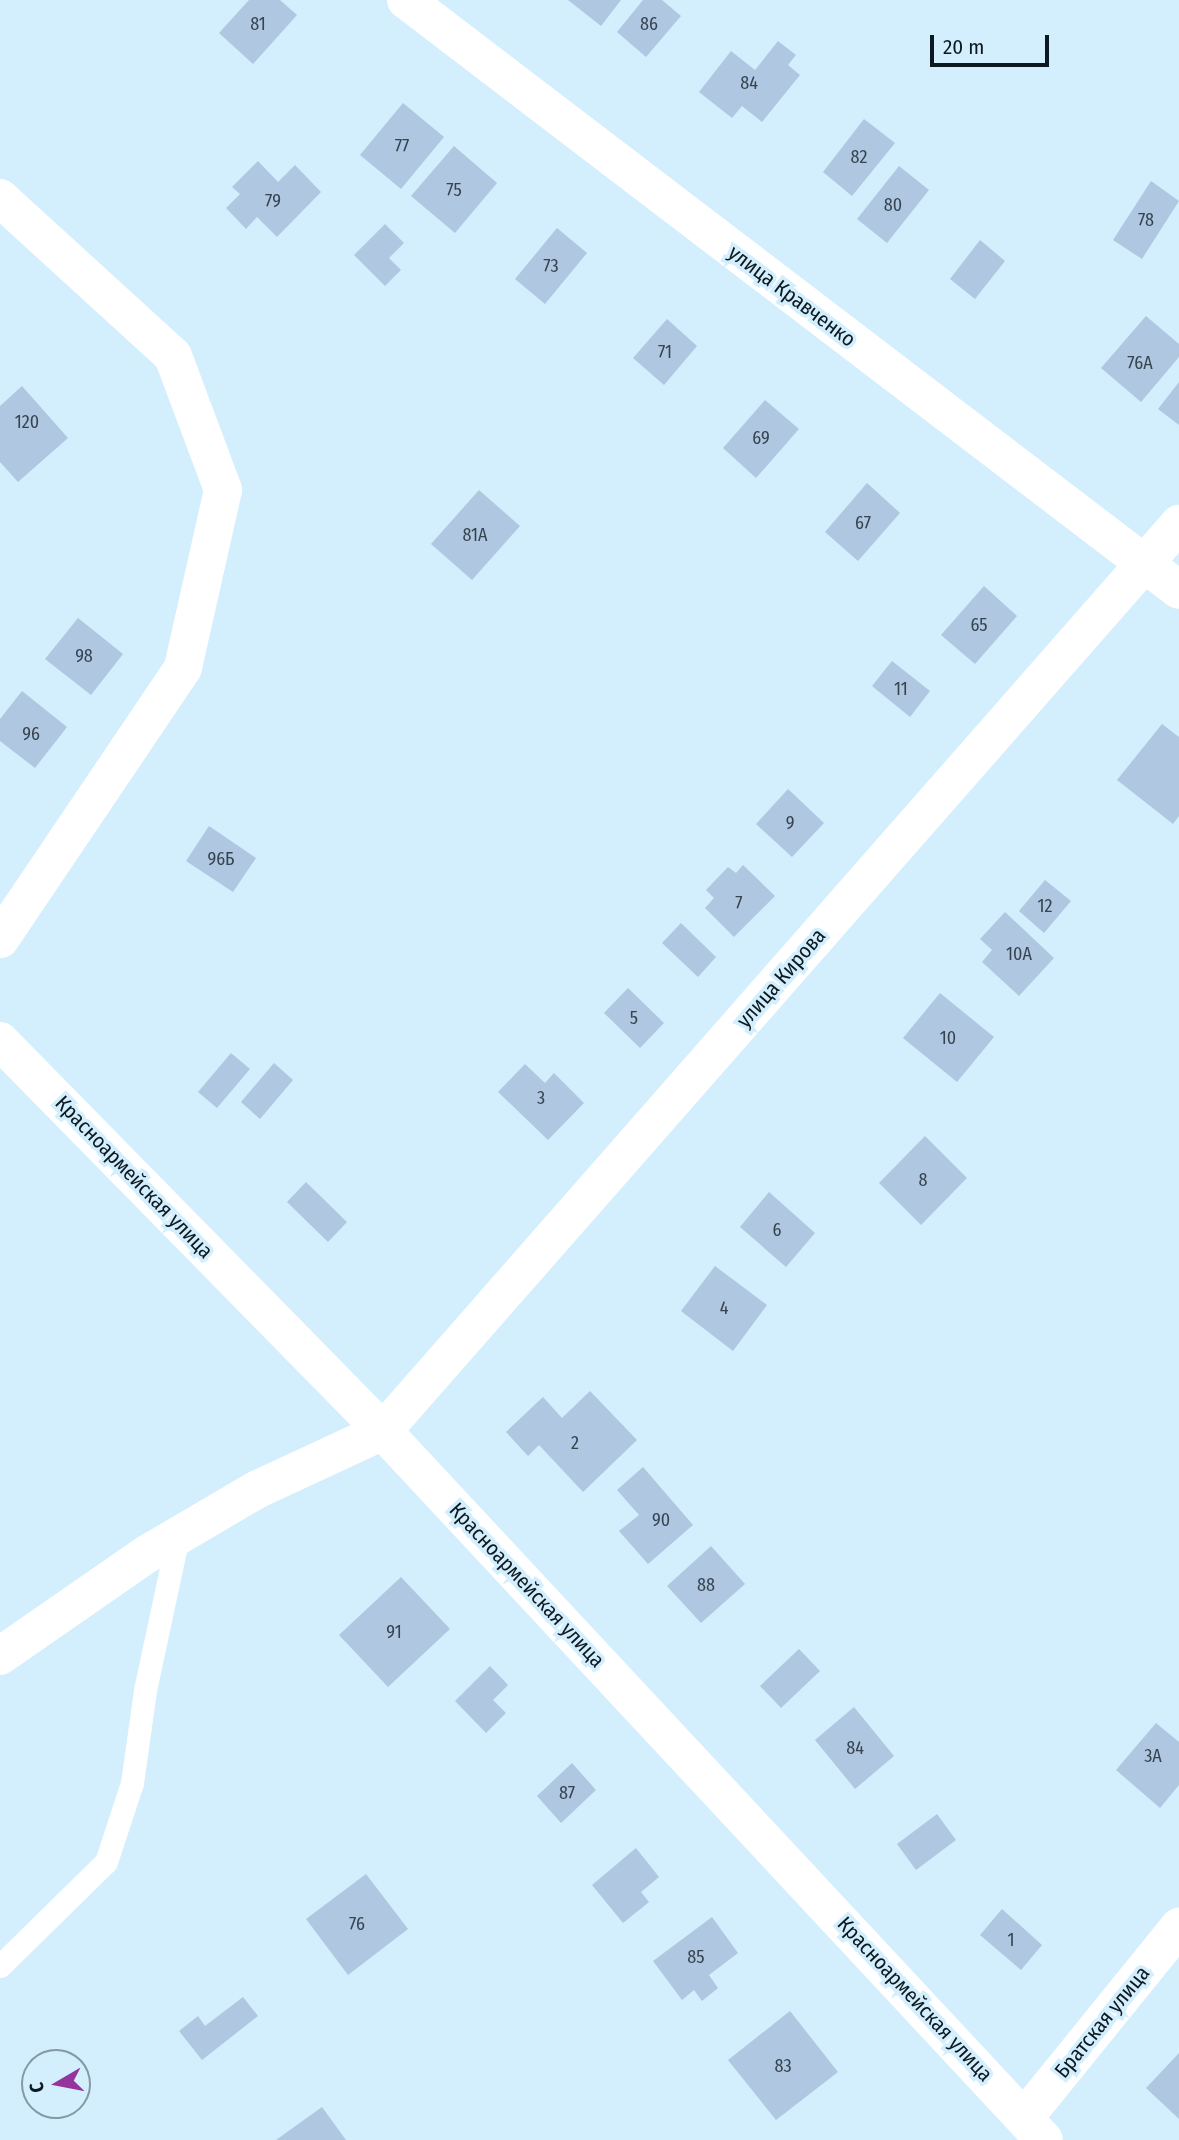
<!DOCTYPE html>
<html>
<head>
<meta charset="utf-8">
<style>
  body { margin:0 }
  #map { position:relative; width:1179px; height:2140px; overflow:hidden; background:#d3eefd; font-family:"Fira Sans Condensed",sans-serif }
  div>[style] { position:absolute }
  .building>* { inset:0; background:#afc7e0 }
  .lane>* { height:23px; margin:-11.5px; padding:0 11.5px; transform-origin:11.5px; border-radius:11.5px; background:#fff }
  .street>* { height:38px; margin:-19px; padding:0 19px; transform-origin:19px; border-radius:19px; background:#fff }
  .secondary>* { height:38px; margin:-19px; padding:0 19px; transform-origin:19px; border-radius:19px; background:#fff }
  span { translate:-50% -50%; white-space:nowrap; text-align:center; line-height:1.15; -webkit-text-stroke:7px #d3eefd; paint-order:stroke }
  .number-label { font-size:18px; color:#364450 }
  .number-label span { -webkit-text-stroke-width:0 }
  .street-label { font-size:21px; color:#0d1920 }
  .north { position:absolute; left:21px; top:2049px; width:70px; height:70px; box-sizing:border-box; background:#d3eefd; border:2px solid #8499a5; border-radius:50%; rotate:260deg; font-size:19px; font-weight:700; line-height:28px; text-align:center; color:#0d1920 }
  .north::after { content:''; display:block; margin:auto; width:24px; height:32px; background:#95349c; clip-path:polygon(50% 0,100% 100%,50% 72%,0 100%) }
  .scale { position:absolute; left:930px; top:35px; width:119px; height:32px; box-sizing:border-box; border:4px solid #0d1920; border-top:0; padding-left:9px; font-size:21px; line-height:24px; white-space:nowrap; color:#0d1920; -webkit-text-stroke:5px #d3eefd; paint-order:stroke }
</style>
</head>
<body>
<div id="map">
  <div class="building">
    <i style="clip-path:polygon(249px 0,280px 0,297px 15px,253px 64px,219px 33px)"></i>
    <i style="clip-path:polygon(568px 0,621px 0,601px 26px)"></i>
    <i style="clip-path:polygon(643px 0,662px 0,681px 16px,646px 57px,617px 32px)"></i>
    <i style="clip-path:polygon(778px 41px,796px 55px,788px 65px,800px 75px,762px 122px,742px 106px,732px 118px,699px 92px,731px 51px,755px 70px)"></i>
    <i style="clip-path:polygon(403px 103px,444px 137px,401px 189px,360px 155px)"></i>
    <i style="clip-path:polygon(864px 119px,895px 143px,852px 196px,823px 172px)"></i>
    <i style="clip-path:polygon(454px 146px,497px 183px,455px 233px,411px 196px)"></i>
    <i style="clip-path:polygon(258px 161px,278px 182px,295px 165px,321px 192px,277px 237px,257px 217px,246px 229px,226px 208px,240px 194px,232px 187px)"></i>
    <i style="clip-path:polygon(899px 166px,929px 190px,887px 243px,857px 219px)"></i>
    <i style="clip-path:polygon(1151px 181px,1179px 201px,1142px 259px,1113px 240px)"></i>
    <i style="clip-path:polygon(385px 224px,404px 243px,389px 258px,401px 270px,385px 286px,354px 255px)"></i>
    <i style="clip-path:polygon(557px 228px,587px 253px,545px 304px,515px 279px)"></i>
    <i style="clip-path:polygon(980px 240px,1005px 261px,975px 299px,950px 279px)"></i>
    <i style="clip-path:polygon(1146px 316px,1179px 344px,1179px 357px,1141px 402px,1101px 368px)"></i>
    <i style="clip-path:polygon(667px 319px,697px 346px,664px 385px,633px 358px)"></i>
    <i style="clip-path:polygon(1179px 382px,1179px 425px,1158px 409px)"></i>
    <i style="clip-path:polygon(22px 386px,68px 438px,18px 482px,0 462px,0 406px)"></i>
    <i style="clip-path:polygon(765px 400px,799px 429px,756px 478px,723px 448px)"></i>
    <i style="clip-path:polygon(867px 483px,900px 513px,858px 561px,825px 532px)"></i>
    <i style="clip-path:polygon(479px 490px,520px 526px,472px 580px,431px 544px)"></i>
    <i style="clip-path:polygon(984px 586px,1017px 616px,975px 664px,941px 635px)"></i>
    <i style="clip-path:polygon(78px 618px,123px 654px,91px 695px,45px 659px)"></i>
    <i style="clip-path:polygon(892px 661px,930px 691px,910px 717px,872px 686px)"></i>
    <i style="clip-path:polygon(22px 691px,67px 727px,35px 768px,0 741px,0 719px)"></i>
    <i style="clip-path:polygon(1162px 724px,1179px 737px,1179px 816px,1173px 824px,1117px 780px)"></i>
    <i style="clip-path:polygon(788px 789px,824px 823px,792px 857px,756px 824px)"></i>
    <i style="clip-path:polygon(209px 826px,256px 858px,233px 892px,186px 861px)"></i>
    <i style="clip-path:polygon(743px 865px,775px 896px,734px 937px,705px 908px,714px 898px,706px 890px,728px 867px,736px 873px)"></i>
    <i style="clip-path:polygon(1045px 880px,1071px 901px,1044px 933px,1019px 911px)"></i>
    <i style="clip-path:polygon(1005px 912px,1054px 958px,1019px 996px,982px 962px,992px 950px,980px 939px)"></i>
    <i style="clip-path:polygon(681px 923px,716px 957px,698px 977px,662px 943px)"></i>
    <i style="clip-path:polygon(628px 988px,664px 1023px,640px 1048px,604px 1013px)"></i>
    <i style="clip-path:polygon(940px 993px,994px 1037px,957px 1082px,903px 1038px)"></i>
    <i style="clip-path:polygon(231px 1053px,250px 1069px,217px 1108px,198px 1092px)"></i>
    <i style="clip-path:polygon(274px 1063px,293px 1080px,260px 1119px,241px 1102px)"></i>
    <i style="clip-path:polygon(525px 1064px,545px 1083px,554px 1073px,584px 1103px,548px 1140px,498px 1092px)"></i>
    <i style="clip-path:polygon(925px 1136px,967px 1178px,921px 1225px,879px 1183px)"></i>
    <i style="clip-path:polygon(306px 1182px,347px 1222px,328px 1242px,287px 1202px)"></i>
    <i style="clip-path:polygon(769px 1192px,815px 1233px,786px 1267px,740px 1227px)"></i>
    <i style="clip-path:polygon(715px 1266px,767px 1305px,733px 1351px,681px 1311px)"></i>
    <i style="clip-path:polygon(590px 1391px,637px 1440px,583px 1492px,539px 1445px,528px 1456px,506px 1432px,543px 1397px,562px 1418px)"></i>
    <i style="clip-path:polygon(643px 1467px,693px 1525px,648px 1564px,619px 1531px,639px 1515px,617px 1490px)"></i>
    <i style="clip-path:polygon(711px 1546px,745px 1584px,701px 1623px,667px 1586px)"></i>
    <i style="clip-path:polygon(401px 1577px,450px 1629px,388px 1687px,339px 1635px)"></i>
    <i style="clip-path:polygon(799px 1649px,820px 1671px,781px 1708px,760px 1686px)"></i>
    <i style="clip-path:polygon(490px 1666px,508px 1685px,493px 1700px,506px 1713px,486px 1733px,455px 1701px)"></i>
    <i style="clip-path:polygon(854px 1707px,894px 1756px,855px 1789px,815px 1740px)"></i>
    <i style="clip-path:polygon(1156px 1723px,1179px 1742px,1179px 1785px,1160px 1808px,1116px 1770px)"></i>
    <i style="clip-path:polygon(572px 1763px,596px 1790px,561px 1823px,537px 1796px)"></i>
    <i style="clip-path:polygon(937px 1814px,956px 1840px,916px 1870px,897px 1844px)"></i>
    <i style="clip-path:polygon(636px 1848px,659px 1877px,641px 1892px,649px 1902px,623px 1923px,592px 1885px)"></i>
    <i style="clip-path:polygon(366px 1874px,408px 1929px,348px 1975px,306px 1919px)"></i>
    <i style="clip-path:polygon(1002px 1909px,1042px 1945px,1021px 1970px,980px 1935px)"></i>
    <i style="clip-path:polygon(712px 1917px,738px 1953px,709px 1975px,718px 1988px,702px 2001px,694px 1990px,682px 2000px,653px 1961px)"></i>
    <i style="clip-path:polygon(243px 1997px,258px 2016px,202px 2060px,179px 2031px,198px 2016px,205px 2026px)"></i>
    <i style="clip-path:polygon(790px 2011px,838px 2072px,776px 2120px,728px 2060px)"></i>
    <i style="clip-path:polygon(1179px 2053px,1179px 2119px,1146px 2088px)"></i>
    <i style="clip-path:polygon(322px 2107px,346px 2140px,276px 2140px)"></i>
  </div>
  <div class="lane">
    <i style="left:0;top:1966px;width:148px;rotate:-44.5deg"></i>
    <i style="left:106px;top:1862px;width:83px;rotate:-71.8deg"></i>
    <i style="left:132px;top:1783px;width:94px;rotate:-82deg"></i>
    <i style="left:145px;top:1690px;width:157px;rotate:-77.9deg"></i>
  </div>
  <div class="street">
    <i style="left:406px;top:0;width:972px;rotate:37.35deg"></i>
    <i style="left:0;top:198px;width:234px;rotate:42.4deg"></i>
    <i style="left:173px;top:356px;width:143px;rotate:69.5deg"></i>
    <i style="left:223px;top:490px;width:182px;rotate:102.7deg"></i>
    <i style="left:183px;top:668px;width:327px;rotate:124deg"></i>
    <i style="left:0;top:1041px;width:547px;rotate:45.52deg"></i>
    <i style="left:1025px;top:2117px;width:245px;rotate:-51deg"></i>
  </div>
  <div class="secondary">
    <i style="left:383px;top:1431px;width:969px;rotate:47.01deg"></i>
    <i style="left:0;top:1656px;width:179px;rotate:-34.8deg"></i>
    <i style="left:147px;top:1554px;width:126px;rotate:-30.4deg"></i>
    <i style="left:256px;top:1490px;width:140px;rotate:-24.9deg"></i>
    <i style="left:383px;top:1431px;width:1207px;rotate:-48.73deg"></i>
  </div>
  <div class="number-label">
    <span style="left:258px;top:24px">81</span>
    <span style="left:649px;top:24px">86</span>
    <span style="left:749px;top:83px">84</span>
    <span style="left:402px;top:146px">77</span>
    <span style="left:859px;top:157px">82</span>
    <span style="left:454px;top:190px">75</span>
    <span style="left:273px;top:201px">79</span>
    <span style="left:893px;top:205px">80</span>
    <span style="left:1146px;top:220px">78</span>
    <span style="left:551px;top:266px">73</span>
    <span style="left:665px;top:352px">71</span>
    <span style="left:1140px;top:363px">76А</span>
    <span style="left:27px;top:422px">120</span>
    <span style="left:761px;top:438px">69</span>
    <span style="left:863px;top:523px">67</span>
    <span style="left:475px;top:535px">81А</span>
    <span style="left:979px;top:625px">65</span>
    <span style="left:84px;top:656px">98</span>
    <span style="left:901px;top:689px">11</span>
    <span style="left:31px;top:734px">96</span>
    <span style="left:790px;top:823px">9</span>
    <span style="left:221px;top:859px">96Б</span>
    <span style="left:739px;top:903px">7</span>
    <span style="left:1045px;top:906px">12</span>
    <span style="left:1019px;top:954px">10А</span>
    <span style="left:634px;top:1018px">5</span>
    <span style="left:948px;top:1038px">10</span>
    <span style="left:541px;top:1098px">3</span>
    <span style="left:923px;top:1180px">8</span>
    <span style="left:777px;top:1230px">6</span>
    <span style="left:724px;top:1308px">4</span>
    <span style="left:575px;top:1443px">2</span>
    <span style="left:661px;top:1520px">90</span>
    <span style="left:706px;top:1585px">88</span>
    <span style="left:394px;top:1632px">91</span>
    <span style="left:855px;top:1748px">84</span>
    <span style="left:1153px;top:1756px">3А</span>
    <span style="left:567px;top:1793px">87</span>
    <span style="left:357px;top:1924px">76</span>
    <span style="left:1011px;top:1940px">1</span>
    <span style="left:696px;top:1957px">85</span>
    <span style="left:783px;top:2066px">83</span>
  </div>
  <div class="street-label">
    <span style="left:792px;top:296px;rotate:37deg">улица Кравченко</span>
    <span style="left:781px;top:978px;rotate:-49deg">улица Кирова</span>
    <span style="left:134px;top:1177px;rotate:46deg">Красноармейская улица</span>
    <span style="left:527px;top:1585px;rotate:47deg">Красноармейская улица</span>
    <span style="left:915px;top:1999px;rotate:47deg">Красноармейская улица</span>
    <span style="left:1102px;top:2022px;rotate:-51deg">Братская улица</span>
  </div>
  <div class="north">С</div>
  <div class="scale">20 m</div>
</div>
</body>
</html>
